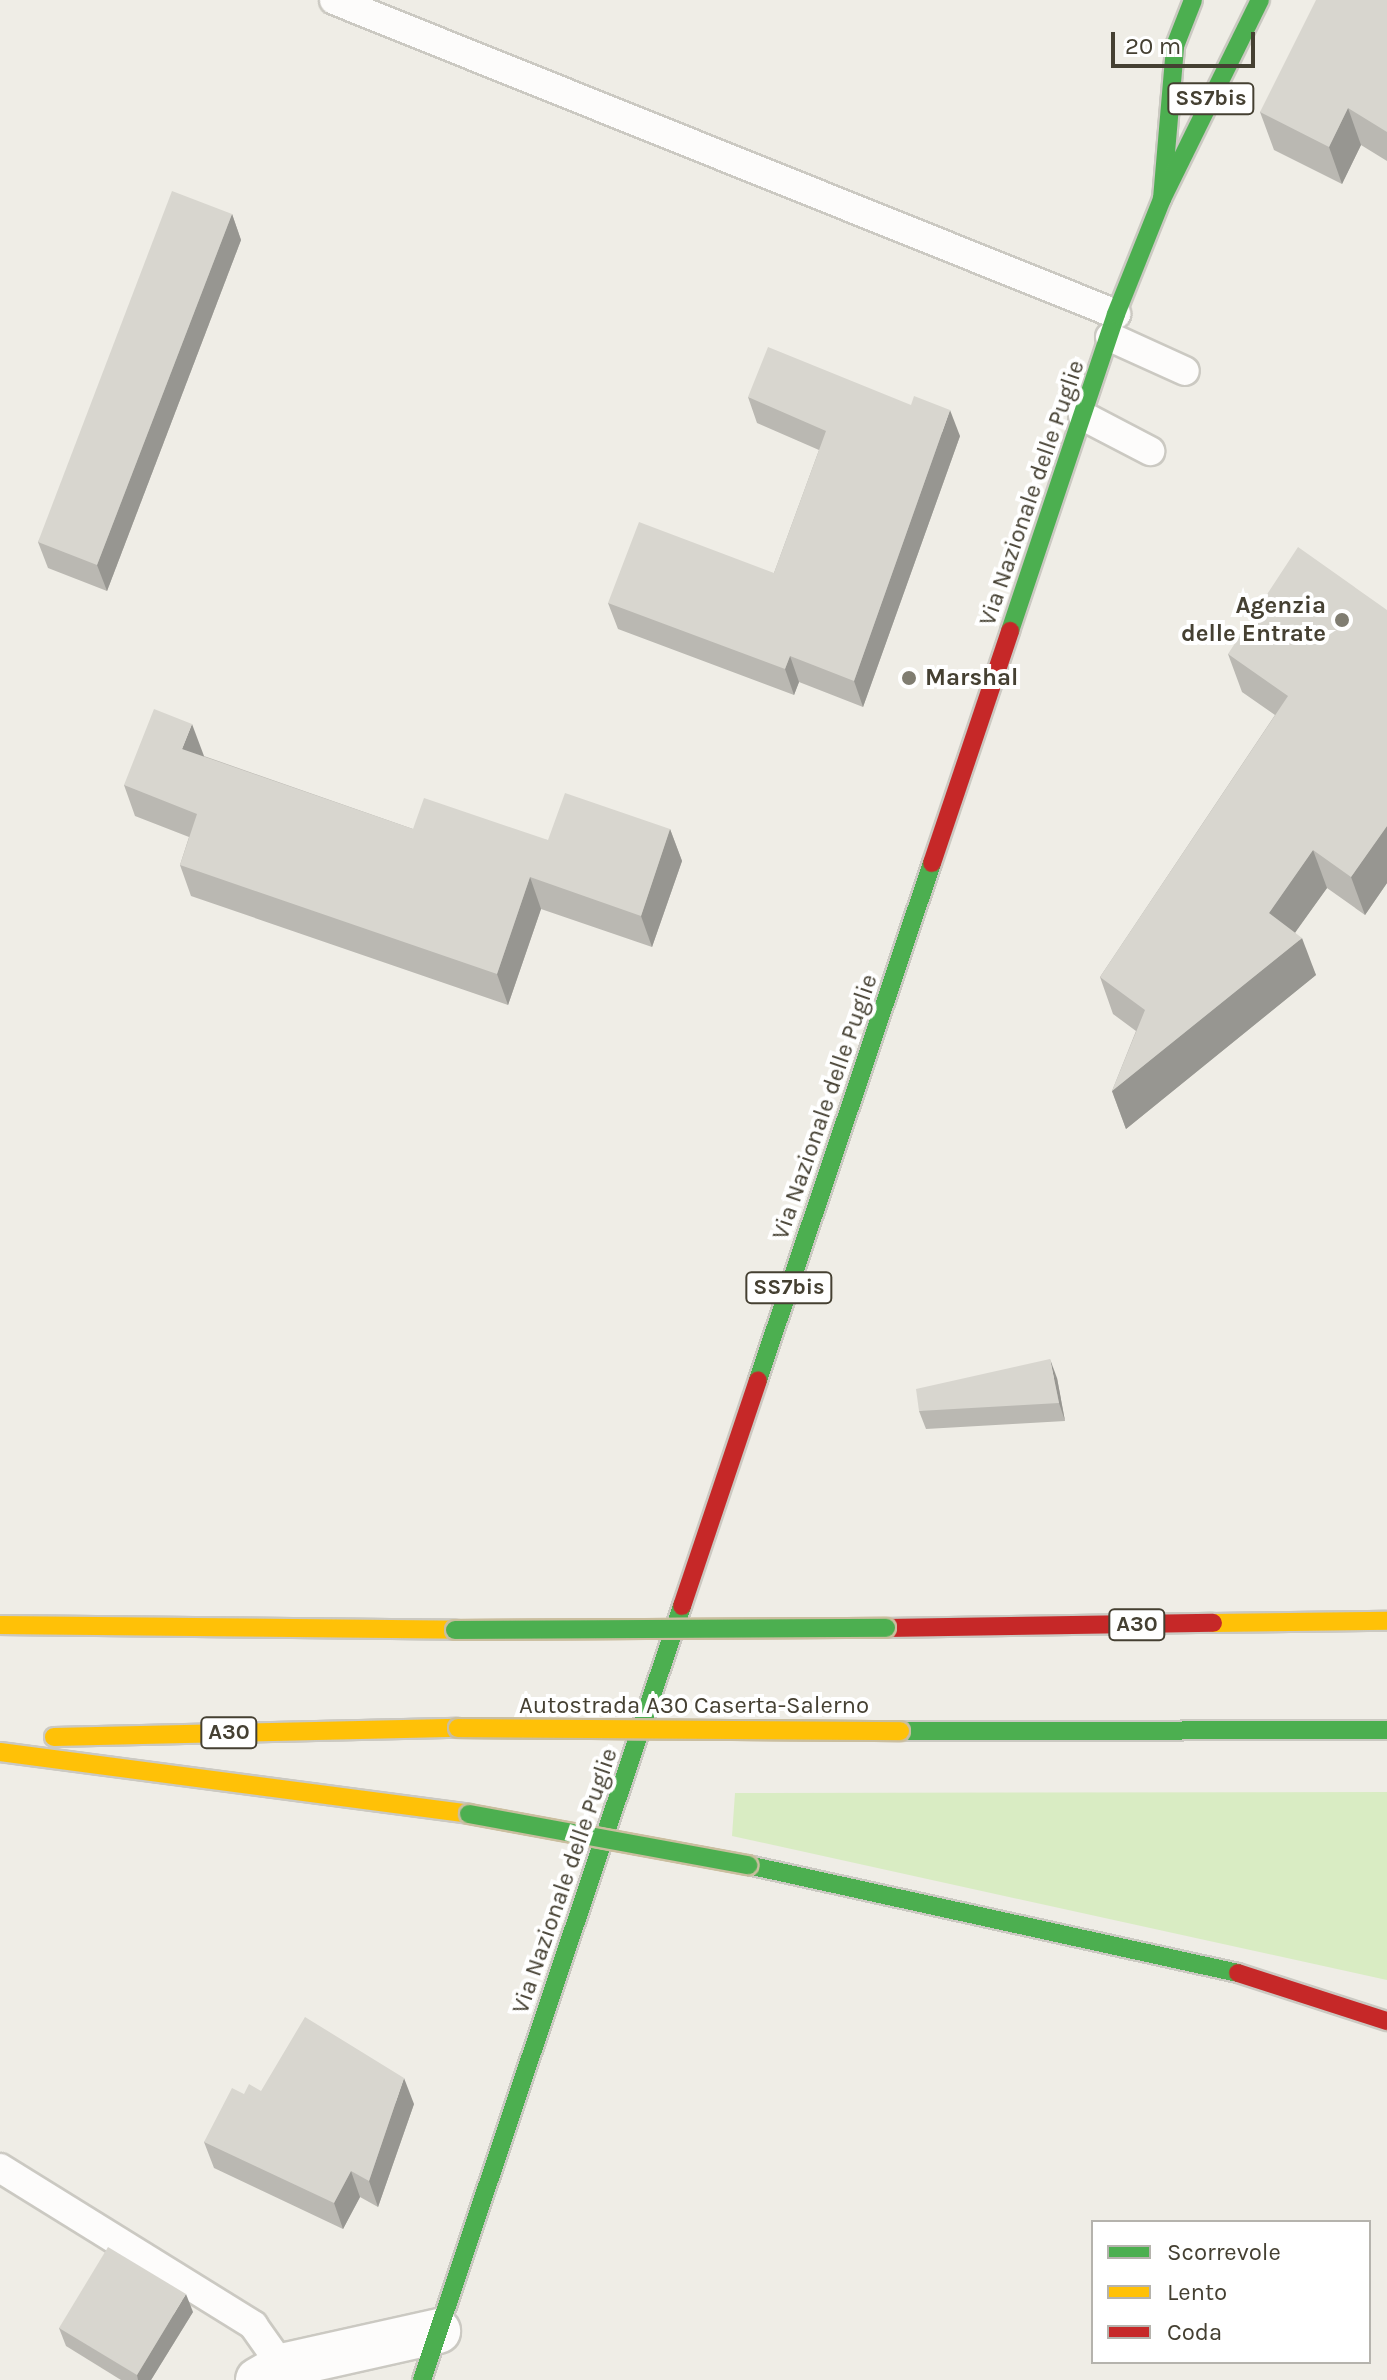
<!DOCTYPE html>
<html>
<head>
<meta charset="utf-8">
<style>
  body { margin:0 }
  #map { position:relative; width:1387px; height:2380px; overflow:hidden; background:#efede6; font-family:Karla,sans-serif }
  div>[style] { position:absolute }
  .green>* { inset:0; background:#d9ecc3 }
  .roads { filter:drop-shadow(2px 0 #cbc9c2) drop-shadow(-2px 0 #cbc9c2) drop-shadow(0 2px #cbc9c2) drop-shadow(0 -2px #cbc9c2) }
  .lane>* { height:28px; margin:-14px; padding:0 14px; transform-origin:14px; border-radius:14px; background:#fdfcfb }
  .street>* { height:44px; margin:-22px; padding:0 22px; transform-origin:22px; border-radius:22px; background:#fdfcfb }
  .fast>* { height:18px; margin:-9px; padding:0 9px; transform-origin:9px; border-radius:9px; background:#4caf50 }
  .slow>* { height:18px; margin:-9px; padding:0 9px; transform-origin:9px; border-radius:9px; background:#ffc107 }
  .jam>* { height:18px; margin:-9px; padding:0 9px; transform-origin:9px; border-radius:9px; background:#c62828 }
  .bridges { filter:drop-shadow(2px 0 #cabe9f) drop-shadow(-2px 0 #cabe9f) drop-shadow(0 2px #cabe9f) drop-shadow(0 -2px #cabe9f) }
  .fast-bridge>* { height:18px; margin:-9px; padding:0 9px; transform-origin:9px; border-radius:9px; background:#4caf50 }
  .slow-bridge>* { height:18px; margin:-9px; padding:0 9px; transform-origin:9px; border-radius:9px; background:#ffc107 }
  .wall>* { inset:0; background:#bab8b2 }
  .shaded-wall>* { inset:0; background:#979691 }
  .building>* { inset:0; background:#d8d6cf }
  .dots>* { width:22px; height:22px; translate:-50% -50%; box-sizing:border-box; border:4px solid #fff; border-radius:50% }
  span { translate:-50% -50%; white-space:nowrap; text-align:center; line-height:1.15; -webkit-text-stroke:8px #fff; paint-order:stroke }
  .shield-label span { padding:2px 6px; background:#fff; border:2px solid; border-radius:6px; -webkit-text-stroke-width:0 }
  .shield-label { font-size:22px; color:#454032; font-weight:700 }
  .street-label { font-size:24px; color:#454032 }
  .poi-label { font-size:24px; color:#454032; font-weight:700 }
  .right { translate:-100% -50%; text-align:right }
  .left { translate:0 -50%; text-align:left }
  .legend { position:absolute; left:1091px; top:2220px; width:280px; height:144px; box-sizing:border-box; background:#fff; border:2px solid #b5b3ad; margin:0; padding:10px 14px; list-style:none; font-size:24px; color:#454032 }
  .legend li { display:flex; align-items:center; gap:16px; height:40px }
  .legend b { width:40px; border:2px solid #b5b3ad }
  .scale { position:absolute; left:1111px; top:32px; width:144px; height:36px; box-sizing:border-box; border:4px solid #454032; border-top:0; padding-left:10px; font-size:24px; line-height:28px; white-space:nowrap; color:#454032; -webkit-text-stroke:6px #fff; paint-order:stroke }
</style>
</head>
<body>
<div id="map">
  <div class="green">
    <i style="clip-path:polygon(1387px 1792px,1387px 1980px,732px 1836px,735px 1793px)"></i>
  </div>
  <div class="roads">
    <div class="lane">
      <i style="left:334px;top:0;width:843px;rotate:21.88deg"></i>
      <i style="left:1110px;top:337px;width:82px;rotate:24.4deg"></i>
      <i style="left:1083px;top:416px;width:76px;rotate:27.6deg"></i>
      <i style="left:0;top:2168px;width:298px;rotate:31.8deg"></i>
      <i style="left:253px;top:2325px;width:50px;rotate:54.7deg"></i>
    </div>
    <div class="street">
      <i style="left:258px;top:2380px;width:28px;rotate:-30deg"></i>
      <i style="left:282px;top:2366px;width:160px;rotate:-12.6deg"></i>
    </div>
    <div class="fast">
      <i style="left:1162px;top:199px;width:154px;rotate:-85.1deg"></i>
      <i style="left:1175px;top:46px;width:49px;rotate:-68.6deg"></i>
      <i style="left:1010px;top:631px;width:334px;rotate:-71.5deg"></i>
      <i style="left:1116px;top:314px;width:124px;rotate:-68.2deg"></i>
      <i style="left:1162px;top:199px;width:222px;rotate:-63.8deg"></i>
      <i style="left:758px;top:1380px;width:545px;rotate:-71.4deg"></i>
      <i style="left:900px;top:1731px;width:487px;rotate:-0.1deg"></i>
      <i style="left:748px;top:1865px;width:502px;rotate:12.43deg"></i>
      <i style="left:422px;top:2380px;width:817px;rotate:-71.43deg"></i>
    </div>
    <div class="slow">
      <i style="left:1213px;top:1623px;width:174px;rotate:-0.7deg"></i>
      <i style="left:0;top:1625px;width:455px;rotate:0.6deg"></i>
      <i style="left:54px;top:1737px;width:404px;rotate:-1.3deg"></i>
      <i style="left:0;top:1752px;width:473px;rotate:7.5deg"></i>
    </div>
    <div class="jam">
      <i style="left:932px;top:863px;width:245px;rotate:-71.4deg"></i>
      <i style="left:682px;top:1606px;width:238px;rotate:-71.4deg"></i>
      <i style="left:886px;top:1628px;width:327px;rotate:-0.9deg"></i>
      <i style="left:1238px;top:1973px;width:157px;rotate:17.9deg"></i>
    </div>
  </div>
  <div class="bridges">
    <div class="fast-bridge">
      <i style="left:455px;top:1630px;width:431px;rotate:-0.3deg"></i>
      <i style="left:469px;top:1814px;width:284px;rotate:10.4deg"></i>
    </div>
    <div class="slow-bridge">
      <i style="left:458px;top:1728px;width:442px;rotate:0.4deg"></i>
    </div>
  </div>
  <div class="wall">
    <i style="clip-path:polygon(1387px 0,1387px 161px,1361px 145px,1342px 184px,1274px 150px,1260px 112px)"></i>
    <i style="clip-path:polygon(232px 214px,241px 240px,107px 591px,48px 568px,38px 542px)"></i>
    <i style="clip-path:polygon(748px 397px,960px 436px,863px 707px,799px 682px,794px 695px,618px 629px,608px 603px,774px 573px,819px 450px,757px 423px)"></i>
    <i style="clip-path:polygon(1387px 610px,1387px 883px,1365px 915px,1327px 888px,1295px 932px,1316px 975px,1126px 1129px,1112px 1091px,1136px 1031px,1113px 1014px,1100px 977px,1275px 715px,1242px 692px,1228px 654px)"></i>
    <i style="clip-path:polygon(204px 756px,413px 829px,548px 840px,670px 829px,682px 861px,652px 947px,541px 909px,508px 1005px,191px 896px,180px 865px,189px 837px,135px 816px,124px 785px)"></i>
    <i style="clip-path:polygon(1057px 1378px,1065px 1421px,926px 1429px,919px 1411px)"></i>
    <i style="clip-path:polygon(261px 2091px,414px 2104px,378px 2207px,360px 2197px,343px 2229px,214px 2168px,204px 2142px)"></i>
    <i style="clip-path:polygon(193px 2312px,151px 2380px,121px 2380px,66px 2346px,59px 2328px)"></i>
  </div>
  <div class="shaded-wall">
    <i style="clip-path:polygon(1348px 108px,1361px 145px,1342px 184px,1329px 147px)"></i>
    <i style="clip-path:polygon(232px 214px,241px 240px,107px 591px,97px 565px)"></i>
    <i style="clip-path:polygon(950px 410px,960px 436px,863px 707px,854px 681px)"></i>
    <i style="clip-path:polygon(790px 656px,799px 682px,794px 695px,785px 669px)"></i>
    <i style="clip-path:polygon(192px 724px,204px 756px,194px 781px,182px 749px)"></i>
    <i style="clip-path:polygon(1387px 826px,1387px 883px,1365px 915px,1351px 877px)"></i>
    <i style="clip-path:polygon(670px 829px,682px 861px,652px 947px,641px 916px)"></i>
    <i style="clip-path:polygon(1313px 850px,1327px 888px,1282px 951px,1269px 913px)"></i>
    <i style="clip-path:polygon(530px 877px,541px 909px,508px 1005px,497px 974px)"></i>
    <i style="clip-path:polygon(1302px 938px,1316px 975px,1126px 1129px,1112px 1091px)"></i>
    <i style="clip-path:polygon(1050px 1359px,1057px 1378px,1065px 1421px,1059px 1403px)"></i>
    <i style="clip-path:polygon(404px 2078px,414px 2104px,378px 2207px,369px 2181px)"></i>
    <i style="clip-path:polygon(351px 2171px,360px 2197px,343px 2229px,334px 2203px)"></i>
    <i style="clip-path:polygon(186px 2294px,193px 2312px,151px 2380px,138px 2380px,137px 2375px)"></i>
  </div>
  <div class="building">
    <i style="clip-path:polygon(1316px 0,1387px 0,1387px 132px,1348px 108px,1329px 147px,1260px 112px)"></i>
    <i style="clip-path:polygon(172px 191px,232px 214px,97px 565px,38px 542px)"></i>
    <i style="clip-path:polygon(768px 347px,911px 405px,914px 396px,950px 410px,854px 681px,790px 656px,785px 669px,608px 603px,639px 522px,774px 573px,826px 431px,748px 397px)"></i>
    <i style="clip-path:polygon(1298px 547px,1387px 610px,1387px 826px,1351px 877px,1313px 850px,1269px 913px,1302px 938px,1112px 1091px,1145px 1010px,1100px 977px,1288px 696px,1228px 654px)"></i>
    <i style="clip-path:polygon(154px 709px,192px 724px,182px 749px,413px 829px,424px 798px,548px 840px,565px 793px,670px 829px,641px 916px,530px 877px,497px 974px,180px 865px,197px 814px,124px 785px)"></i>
    <i style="clip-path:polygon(1050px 1359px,1059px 1403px,919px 1411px,916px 1389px)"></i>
    <i style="clip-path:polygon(305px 2017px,404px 2078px,369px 2181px,351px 2171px,334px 2203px,204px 2142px,232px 2088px,244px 2094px,249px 2084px,261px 2091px)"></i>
    <i style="clip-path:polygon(108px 2247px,186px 2294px,137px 2375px,59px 2328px)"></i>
  </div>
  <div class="dots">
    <i style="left:1342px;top:620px;background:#807d71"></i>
    <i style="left:909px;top:678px;background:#807d71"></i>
  </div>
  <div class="shield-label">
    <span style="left:1211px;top:99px">SS7bis</span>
    <span style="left:789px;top:1288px">SS7bis</span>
    <span style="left:1137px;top:1625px">A30</span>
    <span style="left:229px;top:1733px">A30</span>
  </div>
  <div class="street-label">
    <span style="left:1032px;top:493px;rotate:-71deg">Via Nazionale delle Puglie</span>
    <span style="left:825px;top:1107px;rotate:-71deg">Via Nazionale delle Puglie</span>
    <span style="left:694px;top:1706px">Autostrada A30 Caserta-Salerno</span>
    <span style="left:565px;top:1881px;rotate:-71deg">Via Nazionale delle Puglie</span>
  </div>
  <div class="poi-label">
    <span class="right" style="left:1326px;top:620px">Agenzia<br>delle Entrate</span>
    <span class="left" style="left:925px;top:678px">Marshal</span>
  </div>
  <ul class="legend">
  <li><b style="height:10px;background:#4caf50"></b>Scorrevole</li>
  <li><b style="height:10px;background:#ffc107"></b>Lento</li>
  <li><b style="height:10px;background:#c62828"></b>Coda</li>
  </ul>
  <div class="scale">20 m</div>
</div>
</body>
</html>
